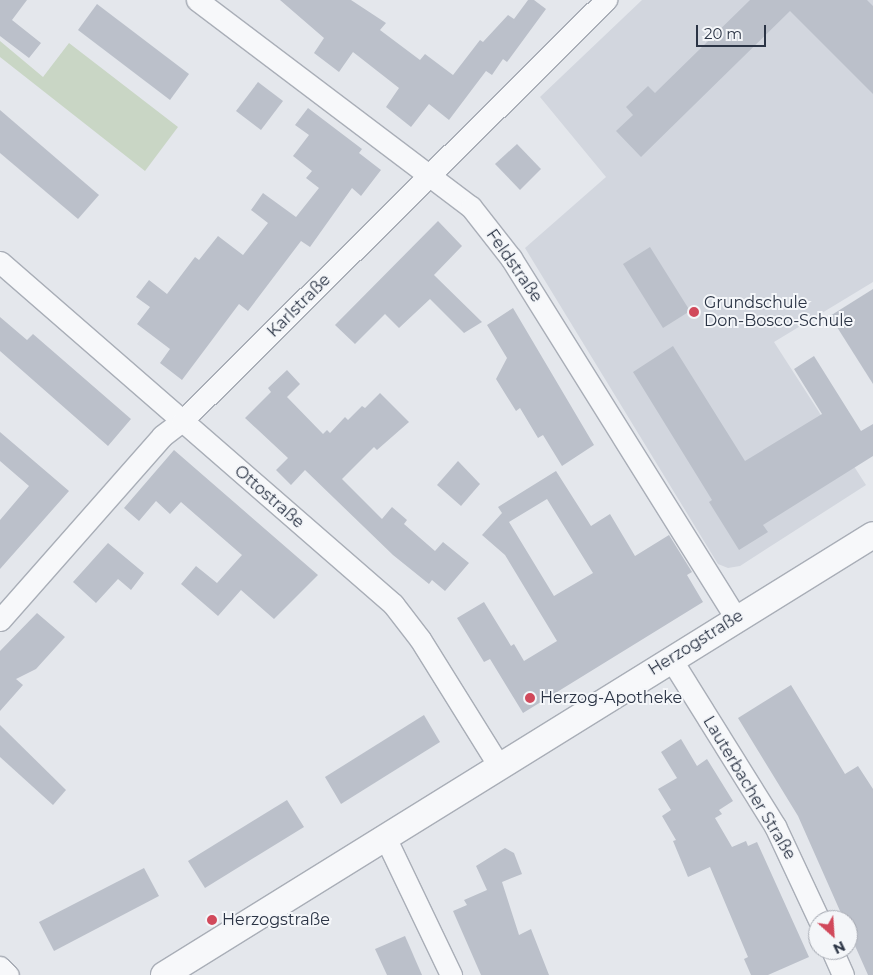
<!DOCTYPE html>
<html>
<head>
<meta charset="utf-8">
<style>
  body { margin:0 }
  #map { position:relative; width:873px; height:975px; overflow:hidden; background:#e4e7ec; font-family:Montserrat,sans-serif }
  div>[style] { position:absolute }
  .built>* { inset:0; background:#d2d6de }
  .green>* { inset:0; background:#c9d6c5 }
  .building>* { inset:0; background:#bbc0ca }
  .roads { filter:drop-shadow(1px 0 #a9aeb7) drop-shadow(-1px 0 #a9aeb7) drop-shadow(0 1px #a9aeb7) drop-shadow(0 -1px #a9aeb7) }
  .minor>* { height:21px; margin:-10.5px; padding:0 10.5px; transform-origin:10.5px; border-radius:10.5px; background:#f7f8fa }
  .tertiary>* { height:26px; margin:-13px; padding:0 13px; transform-origin:13px; border-radius:13px; background:#f7f8fa }
  .dots>* { width:14px; height:14px; translate:-50% -50%; box-sizing:border-box; border:2px solid #f4f6f9; border-radius:50% }
  span { translate:-50% -50%; white-space:nowrap; text-align:center; line-height:1.15; -webkit-text-stroke:4px #f4f6f9; paint-order:stroke }
  .street-label { font-size:16px; color:#2b3445 }
  .poi-label { font-size:16px; color:#2b3445 }
  .left { translate:0 -50%; text-align:left }
  .north { position:absolute; left:808px; top:910px; width:50px; height:50px; box-sizing:border-box; background:#f4f6f9; border:1px solid #a4a8b1; border-radius:50%; rotate:154deg; font-size:14px; font-weight:700; line-height:20px; text-align:center; color:#2b3445 }
  .north::after { content:''; display:block; margin:auto; width:18px; height:22px; background:#d1495b; clip-path:polygon(50% 0,100% 100%,50% 72%,0 100%) }
  .scale { position:absolute; left:696px; top:25px; width:70px; height:22px; box-sizing:border-box; border:2px solid #2b3445; border-top:0; padding-left:6px; font-size:15px; line-height:18px; white-space:nowrap; color:#2b3445; -webkit-text-stroke:4px #f4f6f9; paint-order:stroke }
</style>
</head>
<body>
<div id="map">
  <div class="built">
    <i style="clip-path:polygon(642px 0,873px 0,873px 282px,774px 342px,866px 485px,740px 566px,728px 568px,718px 564px,525px 248px,606px 177px,540px 97px)"></i>
  </div>
  <div class="green">
    <i style="clip-path:polygon(0 41px,43px 77px,69px 43px,178px 127px,145px 171px,0 57px)"></i>
  </div>
  <div class="building">
    <i style="clip-path:polygon(0 0,27px 0,12px 20px,41px 43px,29px 58px,0 36px)"></i>
    <i style="clip-path:polygon(280px 0,351px 0,386px 23px,380px 30px,420px 60px,425px 54px,453px 75px,480px 40px,483px 42px,508px 15px,514px 19px,528px 0,534px 0,546px 9px,507px 62px,503px 59px,492px 75px,486px 71px,449px 120px,429px 104px,411px 127px,386px 107px,399px 88px,353px 52px,339px 72px,314px 53px,324px 38px)"></i>
    <i style="clip-path:polygon(750px 0,867px 0,873px 6px,873px 94px,790px 11px,641px 157px,616px 131px,633px 115px,626px 107px,648px 86px,655px 93px)"></i>
    <i style="clip-path:polygon(97px 4px,189px 74px,170px 100px,78px 30px)"></i>
    <i style="clip-path:polygon(258px 82px,283px 101px,261px 130px,236px 111px)"></i>
    <i style="clip-path:polygon(308px 108px,362px 149px,359px 153px,381px 170px,361px 196px,352px 188px,310px 247px,301px 241px,248px 311px,239px 304px,182px 380px,160px 363px,170px 349px,137px 324px,150px 307px,136px 297px,149px 280px,167px 294px,195px 257px,199px 260px,218px 236px,243px 255px,268px 223px,251px 210px,263px 193px,296px 217px,319px 188px,306px 178px,312px 171px,293px 156px,309px 135px,295px 125px)"></i>
    <i style="clip-path:polygon(0 110px,99px 195px,78px 219px,0 153px)"></i>
    <i style="clip-path:polygon(517px 144px,541px 169px,520px 190px,495px 164px)"></i>
    <i style="clip-path:polygon(438px 221px,462px 246px,434px 275px,482px 322px,464px 333px,430px 299px,399px 328px,385px 314px,355px 344px,335px 325px)"></i>
    <i style="clip-path:polygon(650px 247px,690px 311px,663px 328px,623px 264px)"></i>
    <i style="clip-path:polygon(873px 289px,873px 384px,830px 316px)"></i>
    <i style="clip-path:polygon(513px 308px,594px 445px,562px 466px,543px 435px,538px 438px,520px 408px,516px 411px,496px 379px,507px 358px,487px 325px)"></i>
    <i style="clip-path:polygon(0 317px,27px 340px,33px 334px,131px 419px,108px 446px,0 351px)"></i>
    <i style="clip-path:polygon(673px 346px,745px 461px,822px 414px,794px 369px,814px 356px,861px 431px,873px 424px,873px 456px,763px 525px,768px 532px,739px 550px,709px 502px,712px 500px,633px 372px)"></i>
    <i style="clip-path:polygon(287px 370px,300px 384px,287px 397px,323px 434px,327px 430px,330px 433px,345px 417px,348px 420px,362px 406px,365px 408px,380px 393px,409px 422px,377px 450px,374px 447px,342px 479px,382px 519px,392px 507px,407px 520px,404px 524px,435px 551px,443px 542px,469px 563px,445px 591px,432px 580px,429px 584px,393px 555px,305px 470px,291px 485px,276px 470px,288px 458px,245px 418px,271px 392px,268px 388px)"></i>
    <i style="clip-path:polygon(0 432px,69px 491px,0 569px,0 520px,29px 486px,0 461px)"></i>
    <i style="clip-path:polygon(174px 450px,318px 575px,274px 619px,241px 590px,218px 616px,181px 584px,196px 566px,217px 583px,242px 555px,181px 502px,170px 514px,156px 501px,139px 521px,124px 508px)"></i>
    <i style="clip-path:polygon(458px 461px,480px 484px,461px 506px,437px 485px)"></i>
    <i style="clip-path:polygon(evenodd,556px 471px,591px 526px,610px 514px,635px 556px,669px 535px,692px 572px,687px 575px,703px 602px,523px 713px,490px 659px,484px 662px,457px 618px,484px 602px,511px 646px,514px 644px,524px 661px,557px 641px,505px 555px,482px 535px,502px 513px,498px 507px,556px 471px,547px 499px,593px 573px,554px 596px,509px 522px,547px 499px)"></i>
    <i style="clip-path:polygon(108px 543px,144px 573px,131px 590px,118px 579px,96px 603px,73px 582px)"></i>
    <i style="clip-path:polygon(37px 613px,65px 637px,36px 669px,16px 679px,23px 685px,0 711px,0 651px)"></i>
    <i style="clip-path:polygon(791px 685px,845px 774px,858px 766px,873px 789px,873px 975px,868px 975px,848px 930px,848px 920px,844px 920px,798px 816px,738px 718px)"></i>
    <i style="clip-path:polygon(424px 715px,440px 742px,341px 804px,325px 777px)"></i>
    <i style="clip-path:polygon(0 725px,66px 790px,53px 805px,0 757px)"></i>
    <i style="clip-path:polygon(681px 739px,697px 766px,707px 759px,733px 801px,719px 810px,722px 814px,715px 818px,732px 847px,746px 841px,748px 846px,757px 842px,809px 957px,768px 975px,751px 975px,744px 959px,748px 957px,710px 867px,688px 877px,673px 841px,676px 840px,662px 816px,671px 810px,658px 789px,677px 778px,661px 752px)"></i>
    <i style="clip-path:polygon(287px 800px,304px 827px,205px 888px,188px 861px)"></i>
    <i style="clip-path:polygon(505px 848px,514px 853px,522px 874px,502px 882px,519px 935px,531px 929px,549px 975px,481px 975px,453px 911px,467px 905px,464px 900px,487px 890px,476px 866px)"></i>
    <i style="clip-path:polygon(144px 868px,159px 896px,54px 951px,39px 922px)"></i>
    <i style="clip-path:polygon(405px 936px,422px 975px,387px 975px,375px 949px)"></i>
  </div>
  <div class="roads">
    <div class="minor">
      <i style="left:197px;top:0;width:343px;rotate:37.1deg"></i>
      <i style="left:471px;top:207px;width:65px;rotate:51.9deg"></i>
      <i style="left:511px;top:258px;width:425px;rotate:58deg"></i>
      <i style="left:0;top:262px;width:521px;rotate:41.03deg"></i>
      <i style="left:393px;top:604px;width:44px;rotate:52.4deg"></i>
      <i style="left:420px;top:639px;width:150px;rotate:58.1deg"></i>
      <i style="left:0;top:620px;width:245px;rotate:-48.6deg"></i>
      <i style="left:162px;top:436px;width:25px;rotate:-37deg"></i>
      <i style="left:182px;top:421px;width:598px;rotate:-44.8deg"></i>
      <i style="left:671px;top:659px;width:197px;rotate:58.1deg"></i>
      <i style="left:775px;top:826px;width:104px;rotate:64.9deg"></i>
      <i style="left:385px;top:837px;width:153px;rotate:64.4deg"></i>
      <i style="left:832px;top:950px;width:27px;rotate:66deg"></i>
      <i style="left:0;top:967px;width:11px;rotate:45deg"></i>
    </div>
    <div class="tertiary">
      <i style="left:164px;top:975px;width:834px;rotate:-31.82deg"></i>
    </div>
  </div>
  <div class="dots">
    <i style="left:694px;top:312px;background:#d1495b"></i>
    <i style="left:530px;top:698px;background:#d1495b"></i>
    <i style="left:212px;top:920px;background:#d1495b"></i>
  </div>
  <div class="street-label">
    <span style="left:514px;top:266px;rotate:55deg">Feldstraße</span>
    <span style="left:299px;top:306px;rotate:-45deg">Karlstraße</span>
    <span style="left:269px;top:497px;rotate:41deg">Ottostraße</span>
    <span style="left:696px;top:643px;rotate:-32deg">Herzogstraße</span>
    <span style="left:749px;top:788px;rotate:59deg">Lauterbacher Straße</span>
  </div>
  <div class="poi-label">
    <span class="left" style="left:704px;top:312px">Grundschule<br>Don-Bosco-Schule</span>
    <span class="left" style="left:540px;top:698px">Herzog-Apotheke</span>
    <span class="left" style="left:222px;top:920px">Herzogstraße</span>
  </div>
  <div class="north">N</div>
  <div class="scale">20 m</div>
</div>
</body>
</html>
